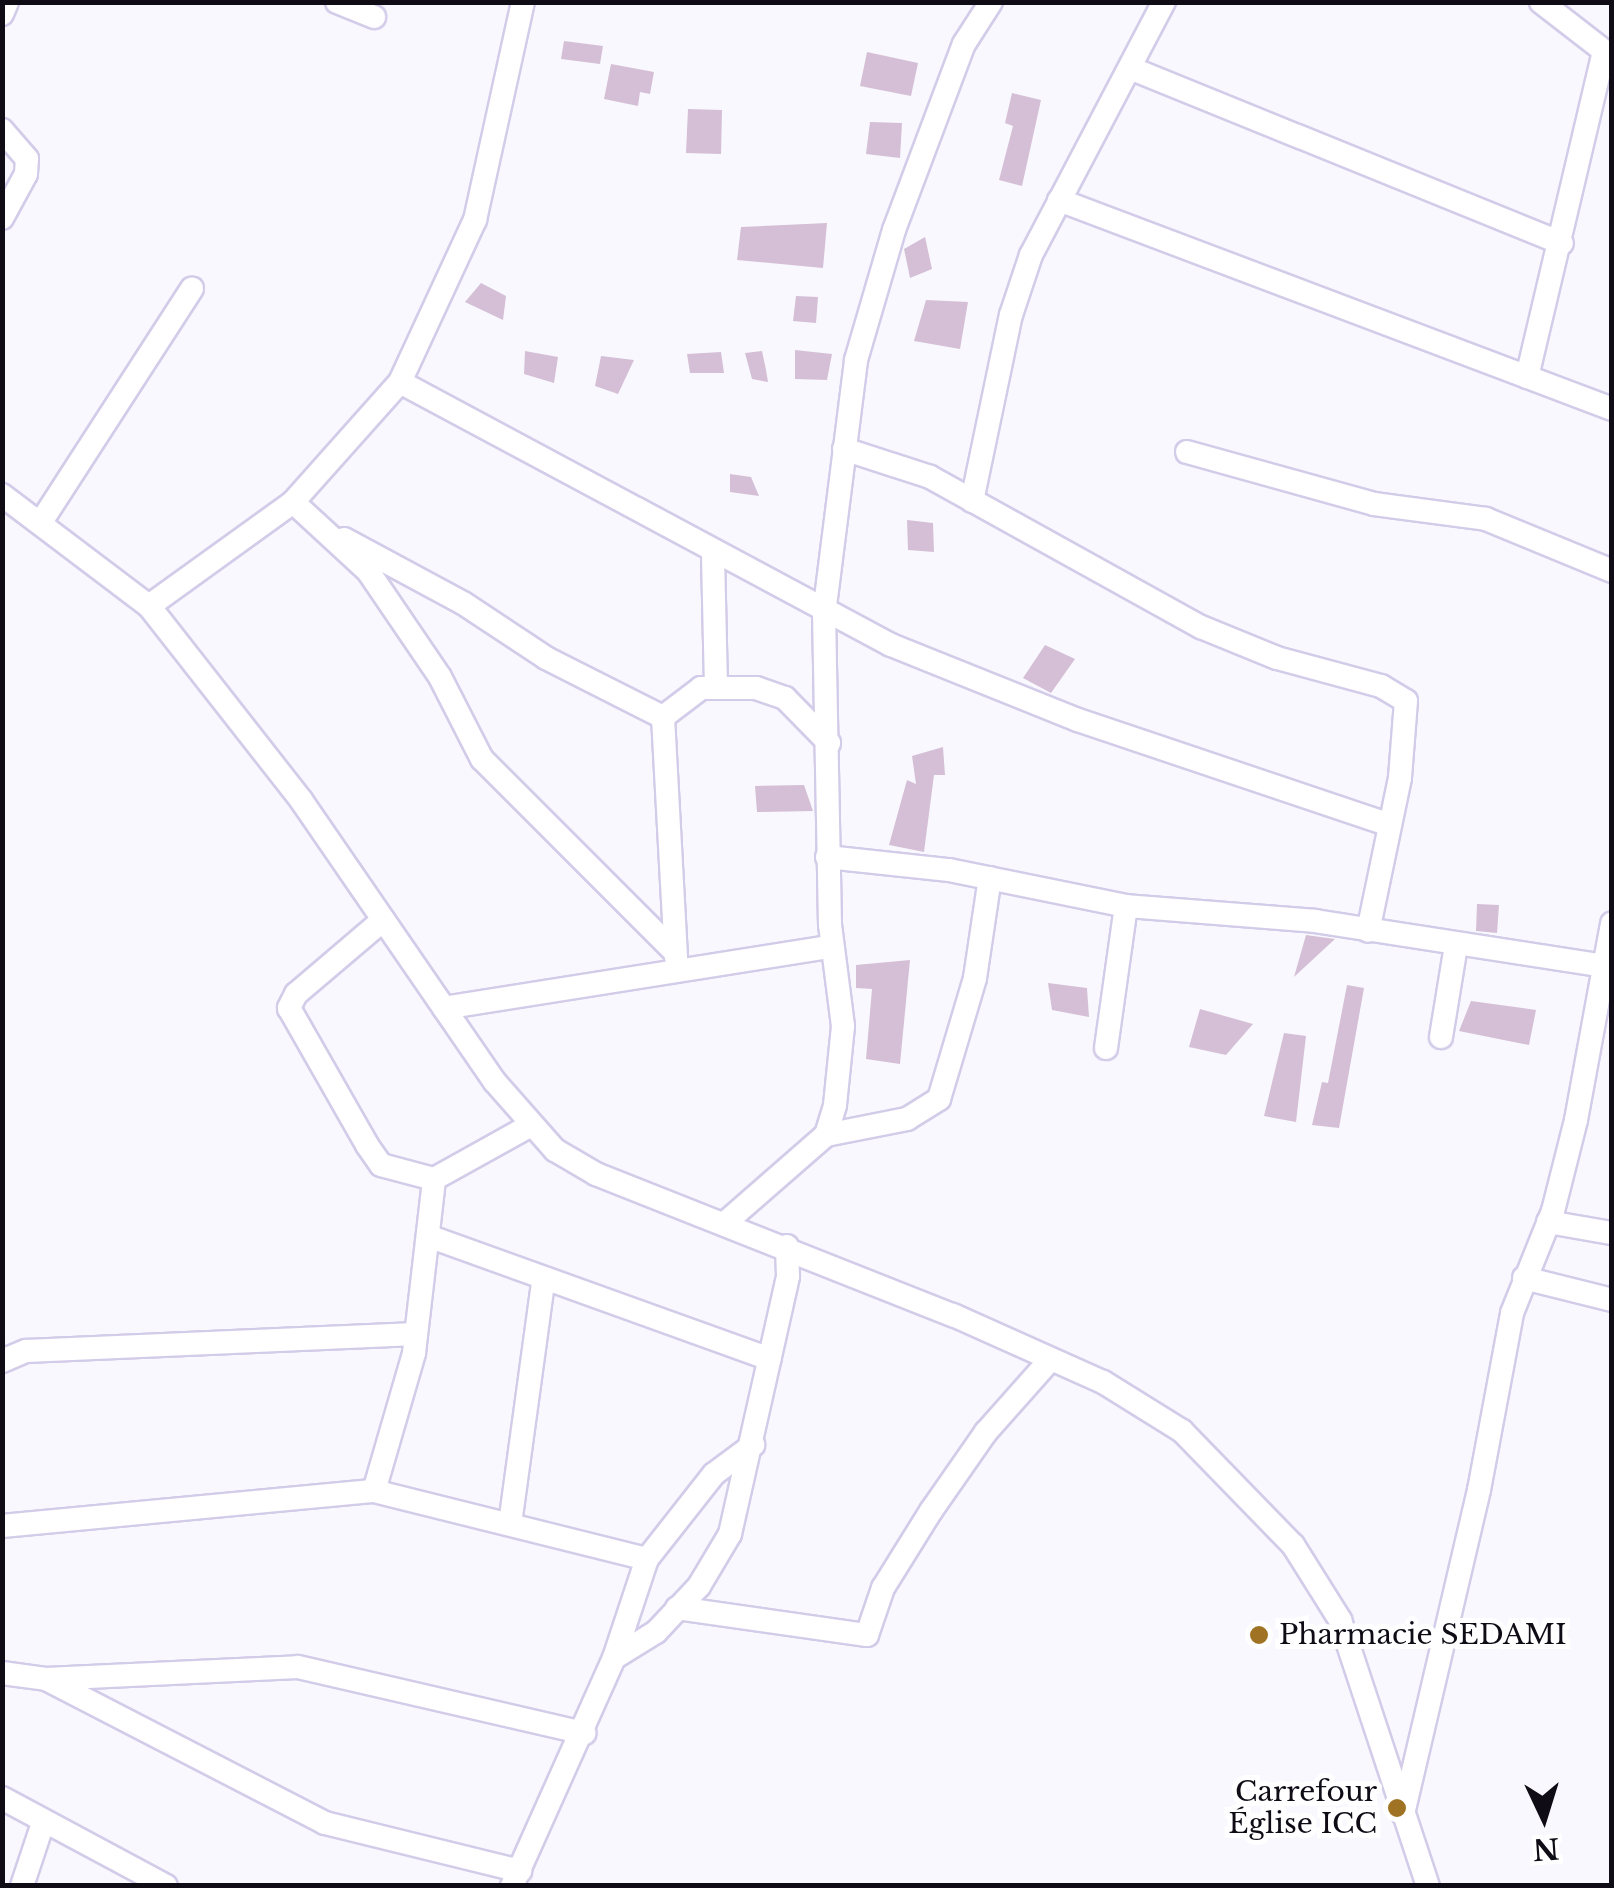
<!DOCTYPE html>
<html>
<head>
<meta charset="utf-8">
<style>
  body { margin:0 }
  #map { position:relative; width:1614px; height:1888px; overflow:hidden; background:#f9f8fe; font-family:"Libre Baskerville",serif }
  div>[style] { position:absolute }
  .building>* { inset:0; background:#d5bfd6 }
  .roads { filter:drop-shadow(2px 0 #d3cce9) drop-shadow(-2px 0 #d3cce9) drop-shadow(0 2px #d3cce9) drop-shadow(0 -2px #d3cce9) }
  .minor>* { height:22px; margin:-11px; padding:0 11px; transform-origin:11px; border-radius:11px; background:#fff }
  .dots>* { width:28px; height:28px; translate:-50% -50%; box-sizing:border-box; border:5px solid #fff; border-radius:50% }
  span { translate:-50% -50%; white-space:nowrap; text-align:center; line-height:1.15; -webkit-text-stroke:10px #fff; paint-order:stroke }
  .poi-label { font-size:28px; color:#0f0c16 }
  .left { translate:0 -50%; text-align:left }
  .right { translate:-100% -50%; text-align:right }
  .frame { position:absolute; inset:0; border:5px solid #0f0c16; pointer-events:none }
  .north { position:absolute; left:1494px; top:1768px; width:100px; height:100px; -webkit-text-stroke:8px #fff; paint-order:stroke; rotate:176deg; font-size:28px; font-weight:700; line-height:40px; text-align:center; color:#0f0c16 }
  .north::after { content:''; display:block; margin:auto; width:35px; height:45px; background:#0f0c16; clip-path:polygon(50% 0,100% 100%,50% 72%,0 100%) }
</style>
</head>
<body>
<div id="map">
  <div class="building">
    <i style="clip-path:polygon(564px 41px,603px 46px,600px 64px,561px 59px)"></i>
    <i style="clip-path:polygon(867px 52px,918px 63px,911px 96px,860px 86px)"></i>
    <i style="clip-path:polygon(611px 64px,654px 72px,650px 94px,640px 92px,638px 106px,604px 99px)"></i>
    <i style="clip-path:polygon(1012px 93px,1041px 100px,1022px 186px,999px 180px,1013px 126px,1005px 123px)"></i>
    <i style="clip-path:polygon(688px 109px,722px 110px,721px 154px,686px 153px)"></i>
    <i style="clip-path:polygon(870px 122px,902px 123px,900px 158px,866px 154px)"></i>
    <i style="clip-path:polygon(827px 223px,823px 268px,737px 260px,741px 227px)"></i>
    <i style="clip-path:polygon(925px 237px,932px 269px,910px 278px,904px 249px)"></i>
    <i style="clip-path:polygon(481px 283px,506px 296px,503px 320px,465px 302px)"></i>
    <i style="clip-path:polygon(796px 296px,818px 297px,816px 323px,793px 321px)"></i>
    <i style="clip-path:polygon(926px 300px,968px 302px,960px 349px,914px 341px)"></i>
    <i style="clip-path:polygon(795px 350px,832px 354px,827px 380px,795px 379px)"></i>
    <i style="clip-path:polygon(525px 351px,558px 357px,554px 383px,524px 374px)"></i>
    <i style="clip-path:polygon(762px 351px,766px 370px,768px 382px,752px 379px,745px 353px)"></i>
    <i style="clip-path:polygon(721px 352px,724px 373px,690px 373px,687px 354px)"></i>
    <i style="clip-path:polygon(601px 356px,634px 360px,618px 394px,595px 386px)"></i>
    <i style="clip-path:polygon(730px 474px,751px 477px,759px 496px,730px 492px)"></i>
    <i style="clip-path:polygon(907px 520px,933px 523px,934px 552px,908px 550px)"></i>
    <i style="clip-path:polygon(1045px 645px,1075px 659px,1051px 693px,1023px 678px)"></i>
    <i style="clip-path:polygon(943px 747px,945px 775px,934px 775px,924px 852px,889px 845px,907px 780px,916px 784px,912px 756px)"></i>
    <i style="clip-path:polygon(804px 785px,813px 811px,757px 812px,755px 786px)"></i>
    <i style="clip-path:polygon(1477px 904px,1499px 905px,1497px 933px,1476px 931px)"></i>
    <i style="clip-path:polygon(1306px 935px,1335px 939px,1294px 977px)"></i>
    <i style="clip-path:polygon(910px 960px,900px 1064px,866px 1059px,872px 989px,856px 988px,856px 965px)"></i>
    <i style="clip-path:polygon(1048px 983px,1087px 988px,1089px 1017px,1052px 1010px)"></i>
    <i style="clip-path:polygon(1347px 985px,1364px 988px,1339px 1128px,1312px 1125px,1322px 1082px,1328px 1083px)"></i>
    <i style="clip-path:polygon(1471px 1001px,1536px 1010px,1529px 1045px,1459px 1031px)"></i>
    <i style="clip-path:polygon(1200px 1009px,1253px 1024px,1226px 1055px,1189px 1047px)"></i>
    <i style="clip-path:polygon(1284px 1033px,1306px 1036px,1296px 1122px,1264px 1116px)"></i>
  </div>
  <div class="roads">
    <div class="minor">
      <i style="left:337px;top:2px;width:40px;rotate:22deg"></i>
      <i style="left:1541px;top:2px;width:90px;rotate:37.8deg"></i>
      <i style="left:2px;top:14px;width:13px;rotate:-67deg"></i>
      <i style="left:1130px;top:68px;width:466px;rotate:22.1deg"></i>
      <i style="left:2px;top:130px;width:38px;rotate:49deg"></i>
      <i style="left:27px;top:159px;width:15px;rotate:94deg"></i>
      <i style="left:26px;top:174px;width:50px;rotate:118.6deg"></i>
      <i style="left:1059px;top:200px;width:591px;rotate:20.7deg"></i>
      <i style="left:1527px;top:377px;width:331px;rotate:-76.7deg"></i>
      <i style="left:400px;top:382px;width:557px;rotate:28.18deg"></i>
      <i style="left:891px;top:645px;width:201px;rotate:21.9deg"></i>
      <i style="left:1078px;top:720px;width:326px;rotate:18.6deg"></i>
      <i style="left:844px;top:449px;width:90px;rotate:18deg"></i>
      <i style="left:930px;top:477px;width:310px;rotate:29deg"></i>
      <i style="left:1201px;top:627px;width:82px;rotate:22.2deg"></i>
      <i style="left:1277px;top:658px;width:108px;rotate:15.1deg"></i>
      <i style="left:1381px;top:686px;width:29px;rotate:31deg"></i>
      <i style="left:1406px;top:701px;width:77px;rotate:94.5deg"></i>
      <i style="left:1400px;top:778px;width:156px;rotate:101.8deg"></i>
      <i style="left:1187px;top:452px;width:194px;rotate:15.5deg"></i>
      <i style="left:1374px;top:504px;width:113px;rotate:7.6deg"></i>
      <i style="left:1486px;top:519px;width:136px;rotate:22.4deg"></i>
      <i style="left:2px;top:495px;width:184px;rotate:37.1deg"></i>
      <i style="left:149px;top:606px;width:246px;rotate:51.9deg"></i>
      <i style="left:301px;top:800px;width:342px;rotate:55.5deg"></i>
      <i style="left:495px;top:1082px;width:91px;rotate:48.6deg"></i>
      <i style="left:555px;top:1150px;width:48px;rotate:30.3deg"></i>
      <i style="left:596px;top:1174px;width:384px;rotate:21.6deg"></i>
      <i style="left:953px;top:1315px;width:164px;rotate:24.1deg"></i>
      <i style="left:1103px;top:1382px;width:93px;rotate:31.8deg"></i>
      <i style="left:1182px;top:1431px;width:159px;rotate:45.8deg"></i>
      <i style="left:1293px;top:1545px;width:89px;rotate:57.9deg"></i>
      <i style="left:1340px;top:1620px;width:280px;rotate:71.7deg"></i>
      <i style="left:972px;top:501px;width:190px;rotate:-78.2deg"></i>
      <i style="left:1011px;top:315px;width:63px;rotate:-71.6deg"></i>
      <i style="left:1031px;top:255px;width:286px;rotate:-62.3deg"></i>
      <i style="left:293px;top:502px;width:102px;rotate:42.6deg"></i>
      <i style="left:368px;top:571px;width:128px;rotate:55.8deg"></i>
      <i style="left:440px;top:677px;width:92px;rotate:62.9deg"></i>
      <i style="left:482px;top:759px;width:270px;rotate:45deg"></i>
      <i style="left:41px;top:522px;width:278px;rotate:-57.1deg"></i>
      <i style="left:344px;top:539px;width:135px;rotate:28.3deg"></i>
      <i style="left:463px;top:603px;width:100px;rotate:33.5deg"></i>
      <i style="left:546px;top:658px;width:131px;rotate:26.8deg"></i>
      <i style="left:713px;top:555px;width:130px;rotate:88.7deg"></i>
      <i style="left:149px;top:606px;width:178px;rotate:-35.8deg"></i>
      <i style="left:293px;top:502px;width:161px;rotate:-48.3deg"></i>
      <i style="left:400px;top:382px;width:179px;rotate:-65.2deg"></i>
      <i style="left:475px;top:220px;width:223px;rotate:-77.6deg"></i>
      <i style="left:663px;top:717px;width:241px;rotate:86.9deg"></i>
      <i style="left:663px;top:717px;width:48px;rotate:-37.3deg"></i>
      <i style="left:701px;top:688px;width:55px"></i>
      <i style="left:756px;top:688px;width:31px;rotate:19deg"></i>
      <i style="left:785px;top:698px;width:63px;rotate:45.6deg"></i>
      <i style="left:827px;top:857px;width:123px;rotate:6.1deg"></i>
      <i style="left:949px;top:870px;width:181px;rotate:11.5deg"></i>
      <i style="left:1126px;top:906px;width:190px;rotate:4.5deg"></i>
      <i style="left:1315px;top:921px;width:293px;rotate:8.8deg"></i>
      <i style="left:383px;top:920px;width:114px;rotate:139.6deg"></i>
      <i style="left:296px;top:994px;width:16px;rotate:117deg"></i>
      <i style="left:289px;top:1008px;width:158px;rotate:60.3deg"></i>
      <i style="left:367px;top:1145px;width:24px;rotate:55deg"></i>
      <i style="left:381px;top:1165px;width:55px;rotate:14.8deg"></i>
      <i style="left:434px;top:1179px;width:111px;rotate:-29.1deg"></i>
      <i style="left:444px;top:1008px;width:392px;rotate:-9deg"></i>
      <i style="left:1441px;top:1037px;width:93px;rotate:-80.7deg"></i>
      <i style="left:1106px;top:1048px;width:143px;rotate:-82deg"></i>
      <i style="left:826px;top:1135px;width:83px;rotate:-11.2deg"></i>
      <i style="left:907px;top:1119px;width:38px;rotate:-32deg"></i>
      <i style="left:939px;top:1099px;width:126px;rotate:-73.4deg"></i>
      <i style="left:975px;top:978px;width:101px;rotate:-81.5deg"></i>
      <i style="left:1548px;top:1222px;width:65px;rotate:9.8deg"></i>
      <i style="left:725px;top:1223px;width:134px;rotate:-41.1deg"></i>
      <i style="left:826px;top:1135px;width:31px;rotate:-73deg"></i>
      <i style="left:835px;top:1105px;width:79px;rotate:-84.2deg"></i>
      <i style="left:843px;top:1026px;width:102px;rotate:-97.3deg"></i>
      <i style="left:830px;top:925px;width:311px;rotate:-91.1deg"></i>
      <i style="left:824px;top:614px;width:256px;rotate:-82.8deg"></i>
      <i style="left:856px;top:360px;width:135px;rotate:-73.7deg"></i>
      <i style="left:894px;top:230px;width:199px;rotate:-69.4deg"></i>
      <i style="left:964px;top:44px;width:50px;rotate:-57.3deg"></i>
      <i style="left:428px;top:1236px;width:363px;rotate:19.8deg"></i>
      <i style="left:1524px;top:1278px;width:91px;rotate:14deg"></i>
      <i style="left:2px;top:1361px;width:26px;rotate:-23deg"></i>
      <i style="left:26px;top:1351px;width:390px;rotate:-2.5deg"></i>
      <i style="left:374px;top:1491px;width:144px;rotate:-73.8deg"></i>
      <i style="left:414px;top:1353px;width:175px;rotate:-83.4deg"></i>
      <i style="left:510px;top:1524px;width:244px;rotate:-82.2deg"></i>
      <i style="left:2px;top:1526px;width:374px;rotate:-5.4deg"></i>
      <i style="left:374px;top:1491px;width:281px;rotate:14deg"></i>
      <i style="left:677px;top:1608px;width:192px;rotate:8.1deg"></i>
      <i style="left:867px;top:1635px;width:50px;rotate:-71.2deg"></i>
      <i style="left:883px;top:1588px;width:91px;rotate:-58.1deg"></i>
      <i style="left:931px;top:1511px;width:96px;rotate:-55.2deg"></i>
      <i style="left:986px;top:1432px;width:96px;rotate:-48.4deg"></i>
      <i style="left:614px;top:1658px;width:104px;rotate:-71.6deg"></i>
      <i style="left:647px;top:1559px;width:108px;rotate:-51.8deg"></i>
      <i style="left:714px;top:1474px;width:49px;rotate:-36.6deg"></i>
      <i style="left:2px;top:1673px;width:44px;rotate:7.8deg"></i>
      <i style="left:46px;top:1679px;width:252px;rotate:-2.7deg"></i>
      <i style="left:298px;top:1667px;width:294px;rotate:13deg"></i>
      <i style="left:46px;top:1679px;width:314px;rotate:27.3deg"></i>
      <i style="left:325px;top:1823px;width:201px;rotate:13.8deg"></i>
      <i style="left:2px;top:1798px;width:186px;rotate:28.2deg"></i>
      <i style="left:1403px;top:1814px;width:333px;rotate:-76.8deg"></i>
      <i style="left:1479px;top:1490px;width:180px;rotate:-79.4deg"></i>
      <i style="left:1512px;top:1313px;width:110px;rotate:-68.1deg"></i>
      <i style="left:1553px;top:1211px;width:94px;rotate:-75.8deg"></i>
      <i style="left:1576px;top:1120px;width:200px;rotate:-79.6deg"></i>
      <i style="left:22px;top:1886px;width:66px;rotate:-71.6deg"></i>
      <i style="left:512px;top:1886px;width:250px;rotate:-65.9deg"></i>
      <i style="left:614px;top:1658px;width:49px;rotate:-31.8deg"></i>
      <i style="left:656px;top:1632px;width:63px;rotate:-46.9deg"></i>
      <i style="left:699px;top:1586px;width:61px;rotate:-59.2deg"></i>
      <i style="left:730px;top:1534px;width:264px;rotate:-77.3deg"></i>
      <i style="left:788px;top:1276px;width:30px;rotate:-92deg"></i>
    </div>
  </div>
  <div class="dots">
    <i style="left:1259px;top:1635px;background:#9f7323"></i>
    <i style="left:1397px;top:1808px;background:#9f7323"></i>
  </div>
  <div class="poi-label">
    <span class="left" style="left:1279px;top:1635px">Pharmacie SEDAMI</span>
    <span class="right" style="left:1377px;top:1808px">Carrefour<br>Église ICC</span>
  </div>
  <div class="frame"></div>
  <div class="north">N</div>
</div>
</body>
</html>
